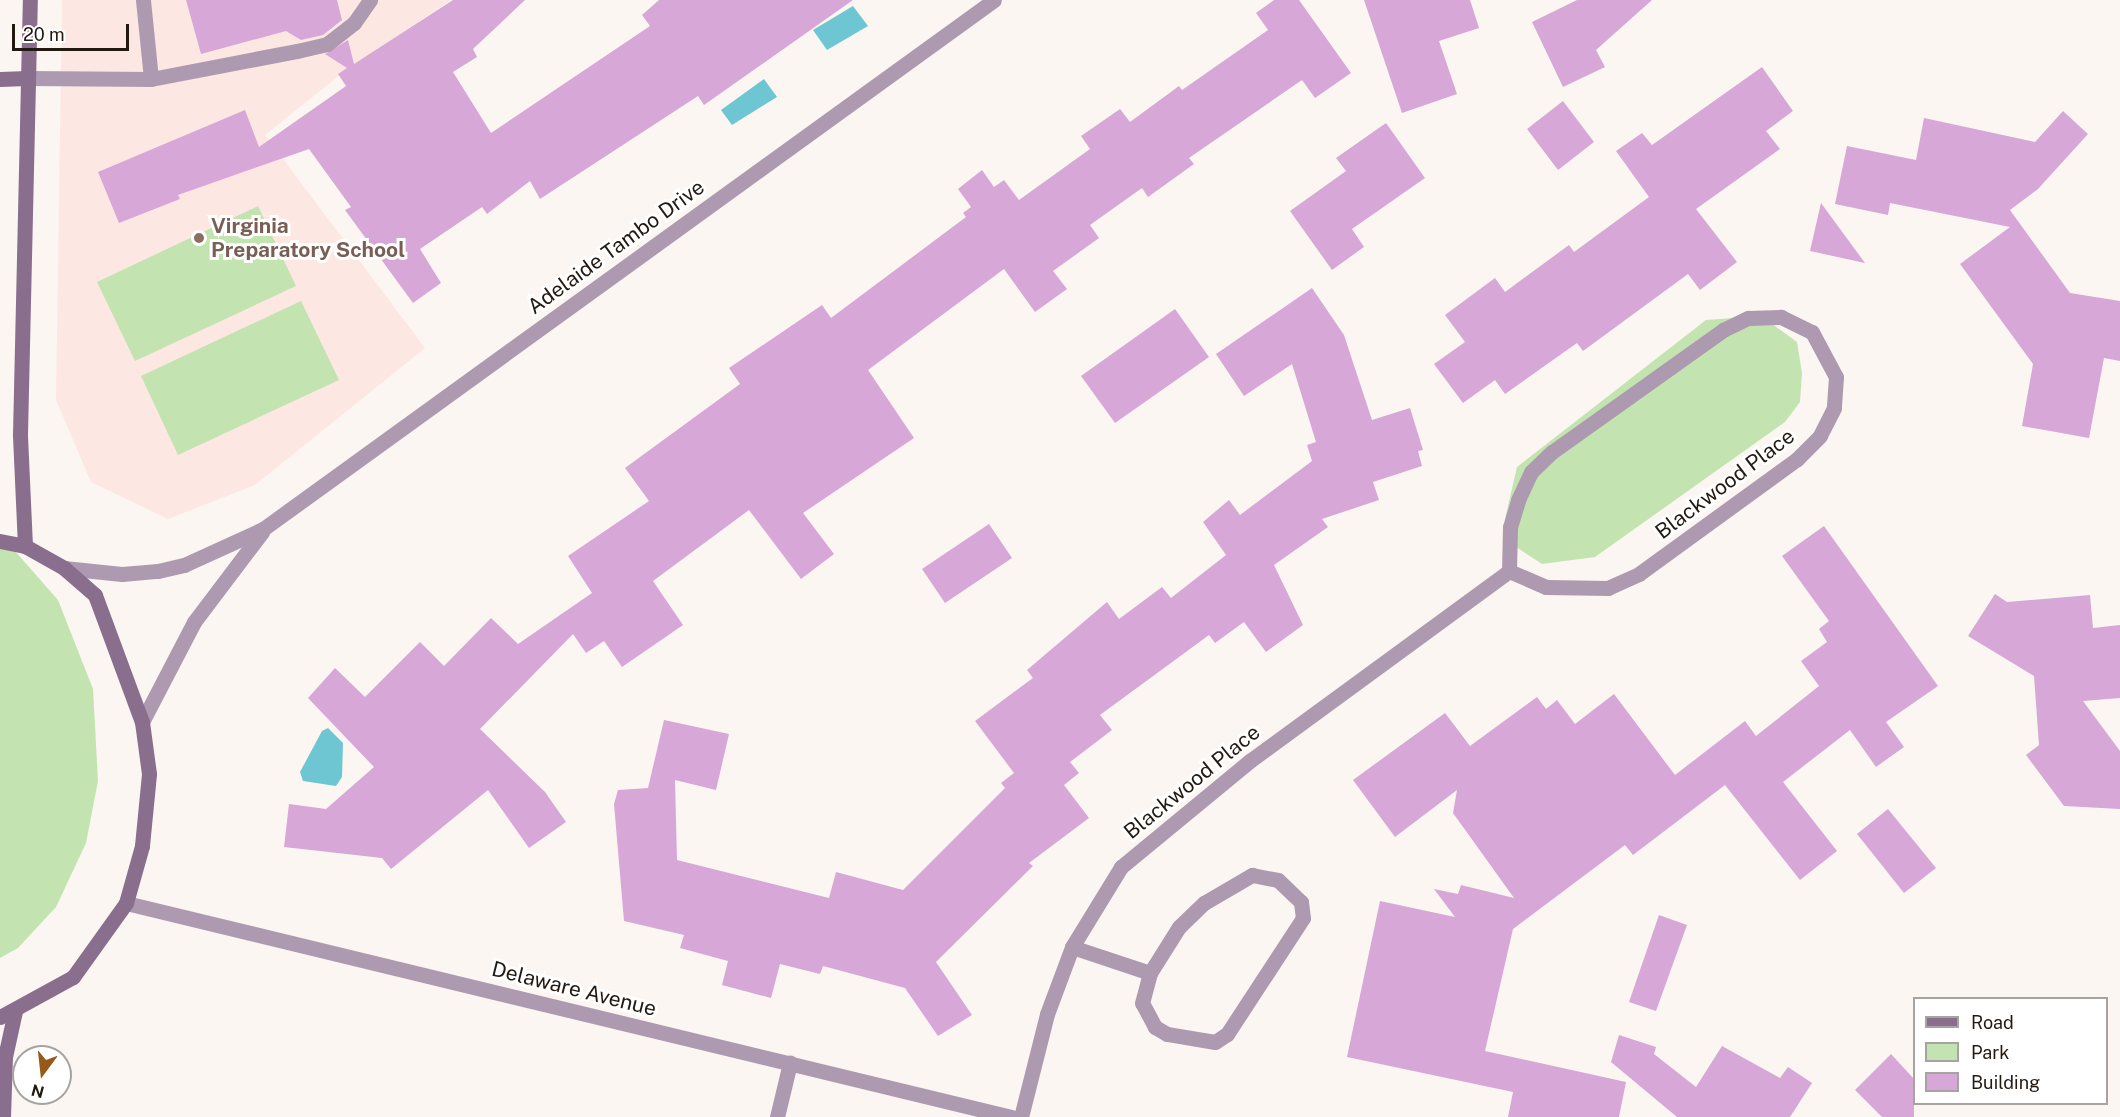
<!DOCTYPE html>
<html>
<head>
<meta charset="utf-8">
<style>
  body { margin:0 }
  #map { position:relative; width:2120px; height:1117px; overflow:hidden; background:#fbf6f1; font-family:"Public Sans",sans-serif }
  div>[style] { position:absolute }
  .education>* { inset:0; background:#fde7e3 }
  .green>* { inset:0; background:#c3e4b0 }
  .water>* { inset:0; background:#6ec6d2 }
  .building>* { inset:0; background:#d7a7d7 }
  .lane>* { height:15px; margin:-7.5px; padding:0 7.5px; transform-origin:7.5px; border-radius:7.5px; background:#ae9ab0 }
  .street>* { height:15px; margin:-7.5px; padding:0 7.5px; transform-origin:7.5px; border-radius:7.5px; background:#ae9ab0 }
  .secondary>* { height:15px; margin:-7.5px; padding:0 7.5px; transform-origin:7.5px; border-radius:7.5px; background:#8a6e8e }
  .dots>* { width:16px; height:16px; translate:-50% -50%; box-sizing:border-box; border:3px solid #fff; border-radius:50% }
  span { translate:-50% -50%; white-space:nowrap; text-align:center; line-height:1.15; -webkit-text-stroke:6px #fff; paint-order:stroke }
  .education-label { font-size:21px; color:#785e54; font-weight:700 }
  .left { translate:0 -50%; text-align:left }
  .street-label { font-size:21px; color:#221911 }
  .legend { position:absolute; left:1913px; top:997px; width:195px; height:108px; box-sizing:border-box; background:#fff; border:2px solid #a7a3a0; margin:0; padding:8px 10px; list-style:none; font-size:18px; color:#221911 }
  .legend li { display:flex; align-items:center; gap:12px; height:30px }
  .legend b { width:30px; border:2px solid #a7a3a0 }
  .north { position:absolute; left:12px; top:1045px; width:60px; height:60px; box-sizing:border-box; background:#fff; border:2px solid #a7a3a0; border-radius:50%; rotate:195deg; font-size:16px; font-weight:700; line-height:24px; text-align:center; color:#221911 }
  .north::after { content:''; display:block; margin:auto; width:21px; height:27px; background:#955a1a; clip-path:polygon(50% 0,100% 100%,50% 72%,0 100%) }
  .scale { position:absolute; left:12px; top:24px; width:117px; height:27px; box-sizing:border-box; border:3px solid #221911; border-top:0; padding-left:8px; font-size:18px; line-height:21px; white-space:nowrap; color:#221911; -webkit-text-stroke:4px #fff; paint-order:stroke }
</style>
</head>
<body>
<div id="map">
  <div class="education">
    <i style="clip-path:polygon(62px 0,451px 0,346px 70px,265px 135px,425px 348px,255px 485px,168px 519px,91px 482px,56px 400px)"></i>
  </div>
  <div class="green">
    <i style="clip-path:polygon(258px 206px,296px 286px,135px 361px,97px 282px)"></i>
    <i style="clip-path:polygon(301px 301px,339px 380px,178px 455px,141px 376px)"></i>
    <i style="clip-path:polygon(1761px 316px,1797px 342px,1802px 373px,1800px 402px,1785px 422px,1595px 557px,1542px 564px,1507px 541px,1505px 519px,1517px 467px,1706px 320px)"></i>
    <i style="clip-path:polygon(0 545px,15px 551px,58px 600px,93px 689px,98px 781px,86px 843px,56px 907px,18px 948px,0 958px)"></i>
  </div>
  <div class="water">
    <i style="clip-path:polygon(853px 6px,868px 26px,827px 50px,813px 30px)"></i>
    <i style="clip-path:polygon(764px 79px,777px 97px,732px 125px,721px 110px)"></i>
    <i style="clip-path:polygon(328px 728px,343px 743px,342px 777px,336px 786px,303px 781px,300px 772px,322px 731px)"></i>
  </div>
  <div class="building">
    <i style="clip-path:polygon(186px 0,337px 0,342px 20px,323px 35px,301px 40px,286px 31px,201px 54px)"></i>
    <i style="clip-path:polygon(453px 0,525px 0,473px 49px,477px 57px,453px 72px,491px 133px,650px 26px,642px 15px,659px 0,853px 0,704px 105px,698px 96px,540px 199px,530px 181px,487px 214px,482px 207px,420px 249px,441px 283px,413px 303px,345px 210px,351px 207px,309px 149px,178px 195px,180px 199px,119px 223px,98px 172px,245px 110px,259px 147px,346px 86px,338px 74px,347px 68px,325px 54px,348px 40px,354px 64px)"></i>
    <i style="clip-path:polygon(1274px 0,1299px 0,1351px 73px,1315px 98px,1302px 80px,1189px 158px,1194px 164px,1148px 197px,1142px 188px,1090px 225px,1099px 238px,1053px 271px,1067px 289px,1035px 312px,1004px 269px,868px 370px,914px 438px,803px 513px,834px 554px,801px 579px,749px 510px,653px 581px,683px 625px,622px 667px,604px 641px,586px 653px,573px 634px,480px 729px,545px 792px,566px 822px,529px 848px,488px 790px,391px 869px,382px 858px,284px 847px,289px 804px,326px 809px,374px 767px,308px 698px,335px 668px,365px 697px,420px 642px,444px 666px,491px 618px,518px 644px,592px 593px,568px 556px,649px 501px,625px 468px,740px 384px,729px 368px,822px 305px,831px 318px,966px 217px,963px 213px,971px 207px,958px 189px,982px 170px,994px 187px,1004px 180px,1019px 200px,1090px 149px,1081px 136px,1120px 109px,1130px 122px,1179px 86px,1182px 90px,1268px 30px,1256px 13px)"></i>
    <i style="clip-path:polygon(1364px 0,1470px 0,1479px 28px,1439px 41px,1457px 94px,1402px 113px)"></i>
    <i style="clip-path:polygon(1577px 0,1652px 0,1596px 50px,1605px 67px,1563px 87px,1532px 22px)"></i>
    <i style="clip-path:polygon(1762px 67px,1793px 111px,1766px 131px,1780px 149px,1696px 209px,1737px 262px,1700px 290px,1688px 274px,1583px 351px,1577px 343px,1505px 394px,1495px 380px,1463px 403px,1434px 364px,1465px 342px,1445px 315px,1495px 278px,1505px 292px,1569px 245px,1574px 252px,1649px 197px,1616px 151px,1642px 133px,1652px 145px)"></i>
    <i style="clip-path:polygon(1563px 101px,1594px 142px,1558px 170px,1527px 129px)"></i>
    <i style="clip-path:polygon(2063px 111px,2088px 134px,2038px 189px,2010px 210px,2070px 293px,2120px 301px,2120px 361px,2104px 358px,2089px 438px,2022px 426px,2033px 364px,1960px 264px,2010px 227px,1890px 203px,1888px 215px,1835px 204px,1847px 146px,1916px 160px,1924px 118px,2035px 142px)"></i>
    <i style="clip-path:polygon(1386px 123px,1425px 178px,1352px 229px,1364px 247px,1332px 270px,1290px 211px,1346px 171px,1336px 158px)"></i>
    <i style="clip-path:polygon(1821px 203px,1865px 263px,1810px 251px)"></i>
    <i style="clip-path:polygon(1312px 288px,1344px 335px,1372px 420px,1410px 408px,1423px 450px,1418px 451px,1422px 466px,1373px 482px,1379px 500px,1322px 519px,1328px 527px,1274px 565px,1303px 625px,1266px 652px,1244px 622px,1215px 643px,1209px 635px,1100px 715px,1112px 730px,1070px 762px,1079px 773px,1064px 785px,1089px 818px,1029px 863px,1033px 866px,936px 962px,972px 1015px,938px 1036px,905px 988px,823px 966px,820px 974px,780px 964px,771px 998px,722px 985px,728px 961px,680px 948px,684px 935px,624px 921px,614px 804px,618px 790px,648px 788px,664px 720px,729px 734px,716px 790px,675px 780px,677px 860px,829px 898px,836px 872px,903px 890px,1005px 788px,1001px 783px,1014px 773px,975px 721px,1033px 678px,1027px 670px,1107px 602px,1119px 619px,1162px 587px,1171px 598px,1226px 555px,1203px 522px,1229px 500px,1240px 515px,1312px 461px,1307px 445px,1316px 442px,1292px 364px,1244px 396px,1216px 354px)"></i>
    <i style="clip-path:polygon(1175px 309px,1209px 357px,1115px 423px,1081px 376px)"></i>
    <i style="clip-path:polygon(989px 524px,1012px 558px,945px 603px,922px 569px)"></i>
    <i style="clip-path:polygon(1824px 526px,1938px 686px,1886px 722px,1904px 747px,1876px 767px,1850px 730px,1783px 782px,1837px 851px,1800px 880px,1725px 785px,1633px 855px,1625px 845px,1513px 929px,1485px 1051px,1626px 1082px,1619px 1117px,1508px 1117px,1513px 1092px,1347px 1057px,1380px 901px,1455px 917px,1434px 889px,1458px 894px,1461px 885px,1514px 898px,1453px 813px,1457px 790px,1395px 837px,1353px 780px,1445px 713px,1470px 746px,1537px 697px,1546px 709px,1557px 700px,1575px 724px,1614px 694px,1675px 775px,1745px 721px,1756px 736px,1819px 686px,1801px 661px,1827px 642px,1819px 629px,1829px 621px,1782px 556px)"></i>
    <i style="clip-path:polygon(1995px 594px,2007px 602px,2090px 595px,2093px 628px,2120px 625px,2120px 698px,2083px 701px,2120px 751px,2120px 809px,2064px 806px,2026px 755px,2039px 745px,2034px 676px,1968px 636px)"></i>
    <i style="clip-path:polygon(1888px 809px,1936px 868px,1904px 893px,1857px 834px)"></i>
    <i style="clip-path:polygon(1659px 915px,1687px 925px,1656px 1011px,1629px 1002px)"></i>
    <i style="clip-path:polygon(1619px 1035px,1656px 1047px,1654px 1054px,1696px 1087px,1722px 1046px,1780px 1078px,1788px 1067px,1812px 1083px,1790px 1117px,1677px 1117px,1611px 1062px)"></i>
    <i style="clip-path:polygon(1891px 1054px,1914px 1079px,1914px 1117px,1882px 1117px,1855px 1090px)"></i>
  </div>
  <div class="lane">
    <i style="left:143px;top:0;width:79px;rotate:84.2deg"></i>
    <i style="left:27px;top:78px;width:124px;rotate:0.5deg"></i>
    <i style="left:151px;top:79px;width:149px;rotate:-10.9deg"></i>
    <i style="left:297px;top:51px;width:31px;rotate:-13deg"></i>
    <i style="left:327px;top:44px;width:34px;rotate:-38deg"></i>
    <i style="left:354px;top:23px;width:28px;rotate:-55deg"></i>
    <i style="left:1252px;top:875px;width:26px;rotate:11deg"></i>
    <i style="left:1278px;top:880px;width:32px;rotate:44deg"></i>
    <i style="left:1301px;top:902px;width:16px;rotate:83deg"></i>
    <i style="left:1303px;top:918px;width:139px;rotate:123.2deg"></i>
    <i style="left:1227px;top:1034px;width:14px;rotate:146deg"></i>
    <i style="left:1215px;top:1042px;width:49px;rotate:-170.5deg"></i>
    <i style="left:1167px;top:1034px;width:14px;rotate:-150deg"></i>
    <i style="left:1155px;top:1027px;width:27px;rotate:-118deg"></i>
    <i style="left:1142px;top:1003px;width:31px;rotate:-75deg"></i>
    <i style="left:1150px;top:973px;width:54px;rotate:-57.8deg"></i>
    <i style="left:1179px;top:927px;width:35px;rotate:-44deg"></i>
    <i style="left:1204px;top:903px;width:56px;rotate:-30.3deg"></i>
    <i style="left:1072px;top:947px;width:82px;rotate:18.4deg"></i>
  </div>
  <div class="street">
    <i style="left:1781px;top:317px;width:34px;rotate:26deg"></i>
    <i style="left:1812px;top:332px;width:51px;rotate:61.9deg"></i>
    <i style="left:1836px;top:377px;width:31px;rotate:94deg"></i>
    <i style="left:1834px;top:408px;width:31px;rotate:117deg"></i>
    <i style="left:1820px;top:436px;width:33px;rotate:135deg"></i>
    <i style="left:1797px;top:459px;width:195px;rotate:144deg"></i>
    <i style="left:1639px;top:574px;width:34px;rotate:156deg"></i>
    <i style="left:1608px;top:588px;width:62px;rotate:-179.1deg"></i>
    <i style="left:1546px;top:587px;width:40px;rotate:-156.6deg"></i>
    <i style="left:1509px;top:571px;width:44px;rotate:-88.7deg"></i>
    <i style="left:1510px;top:527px;width:28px;rotate:-73deg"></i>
    <i style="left:1518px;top:500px;width:31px;rotate:-65deg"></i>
    <i style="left:1531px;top:472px;width:29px;rotate:-44deg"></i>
    <i style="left:1552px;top:452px;width:210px;rotate:-35.5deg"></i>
    <i style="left:1723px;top:330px;width:28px;rotate:-26deg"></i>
    <i style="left:1748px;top:318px;width:33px;rotate:-2deg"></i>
    <i style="left:64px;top:568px;width:58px;rotate:5.9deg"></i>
    <i style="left:122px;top:574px;width:36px;rotate:-5deg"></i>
    <i style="left:158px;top:571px;width:27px;rotate:-13deg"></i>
    <i style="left:184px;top:565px;width:87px;rotate:-24.5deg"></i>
    <i style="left:263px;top:529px;width:902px;rotate:-35.89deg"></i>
    <i style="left:142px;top:722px;width:113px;rotate:-62.5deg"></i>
    <i style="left:194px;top:622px;width:113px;rotate:-52.9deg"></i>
    <i style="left:126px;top:903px;width:911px;rotate:13.59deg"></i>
    <i style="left:777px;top:1117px;width:56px;rotate:-76.5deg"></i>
    <i style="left:1021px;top:1117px;width:106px;rotate:-75.8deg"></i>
    <i style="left:1047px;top:1014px;width:72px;rotate:-69.5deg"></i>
    <i style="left:1072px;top:947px;width:94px;rotate:-58.5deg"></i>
    <i style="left:1121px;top:867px;width:168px;rotate:-39.5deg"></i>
    <i style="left:1251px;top:760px;width:320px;rotate:-36.2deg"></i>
  </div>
  <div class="secondary">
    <i style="left:0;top:79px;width:27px;rotate:-2deg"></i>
    <i style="left:0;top:541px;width:25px;rotate:11deg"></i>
    <i style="left:25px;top:546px;width:45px;rotate:29.4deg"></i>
    <i style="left:64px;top:568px;width:41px;rotate:41.1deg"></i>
    <i style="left:95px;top:595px;width:135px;rotate:69.7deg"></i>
    <i style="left:142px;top:722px;width:52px;rotate:82.3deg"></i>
    <i style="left:149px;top:774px;width:72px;rotate:95.6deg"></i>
    <i style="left:142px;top:846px;width:59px;rotate:105.7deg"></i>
    <i style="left:126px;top:903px;width:91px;rotate:125.6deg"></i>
    <i style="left:73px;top:977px;width:83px;rotate:151.3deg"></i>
    <i style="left:25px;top:546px;width:112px;rotate:-92.6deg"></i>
    <i style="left:20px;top:434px;width:434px;rotate:-88.7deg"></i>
    <i style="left:3px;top:1117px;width:60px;rotate:-88.1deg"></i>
    <i style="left:5px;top:1057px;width:47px;rotate:-77.7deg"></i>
  </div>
  <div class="dots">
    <i style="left:199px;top:238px;background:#8d6e63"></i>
  </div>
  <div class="education-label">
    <span class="left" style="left:211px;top:238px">Virginia<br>Preparatory School</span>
  </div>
  <div class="street-label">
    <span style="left:616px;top:247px;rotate:-36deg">Adelaide Tambo Drive</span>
    <span style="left:1725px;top:484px;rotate:-37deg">Blackwood Place</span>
    <span style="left:1192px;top:782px;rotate:-39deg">Blackwood Place</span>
    <span style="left:574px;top:989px;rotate:14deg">Delaware Avenue</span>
  </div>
  <ul class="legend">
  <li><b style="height:8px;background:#8a6e8e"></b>Road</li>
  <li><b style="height:16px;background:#c3e4b0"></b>Park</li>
  <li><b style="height:16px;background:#d7a7d7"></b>Building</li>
  </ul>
  <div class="north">N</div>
  <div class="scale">20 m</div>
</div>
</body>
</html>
